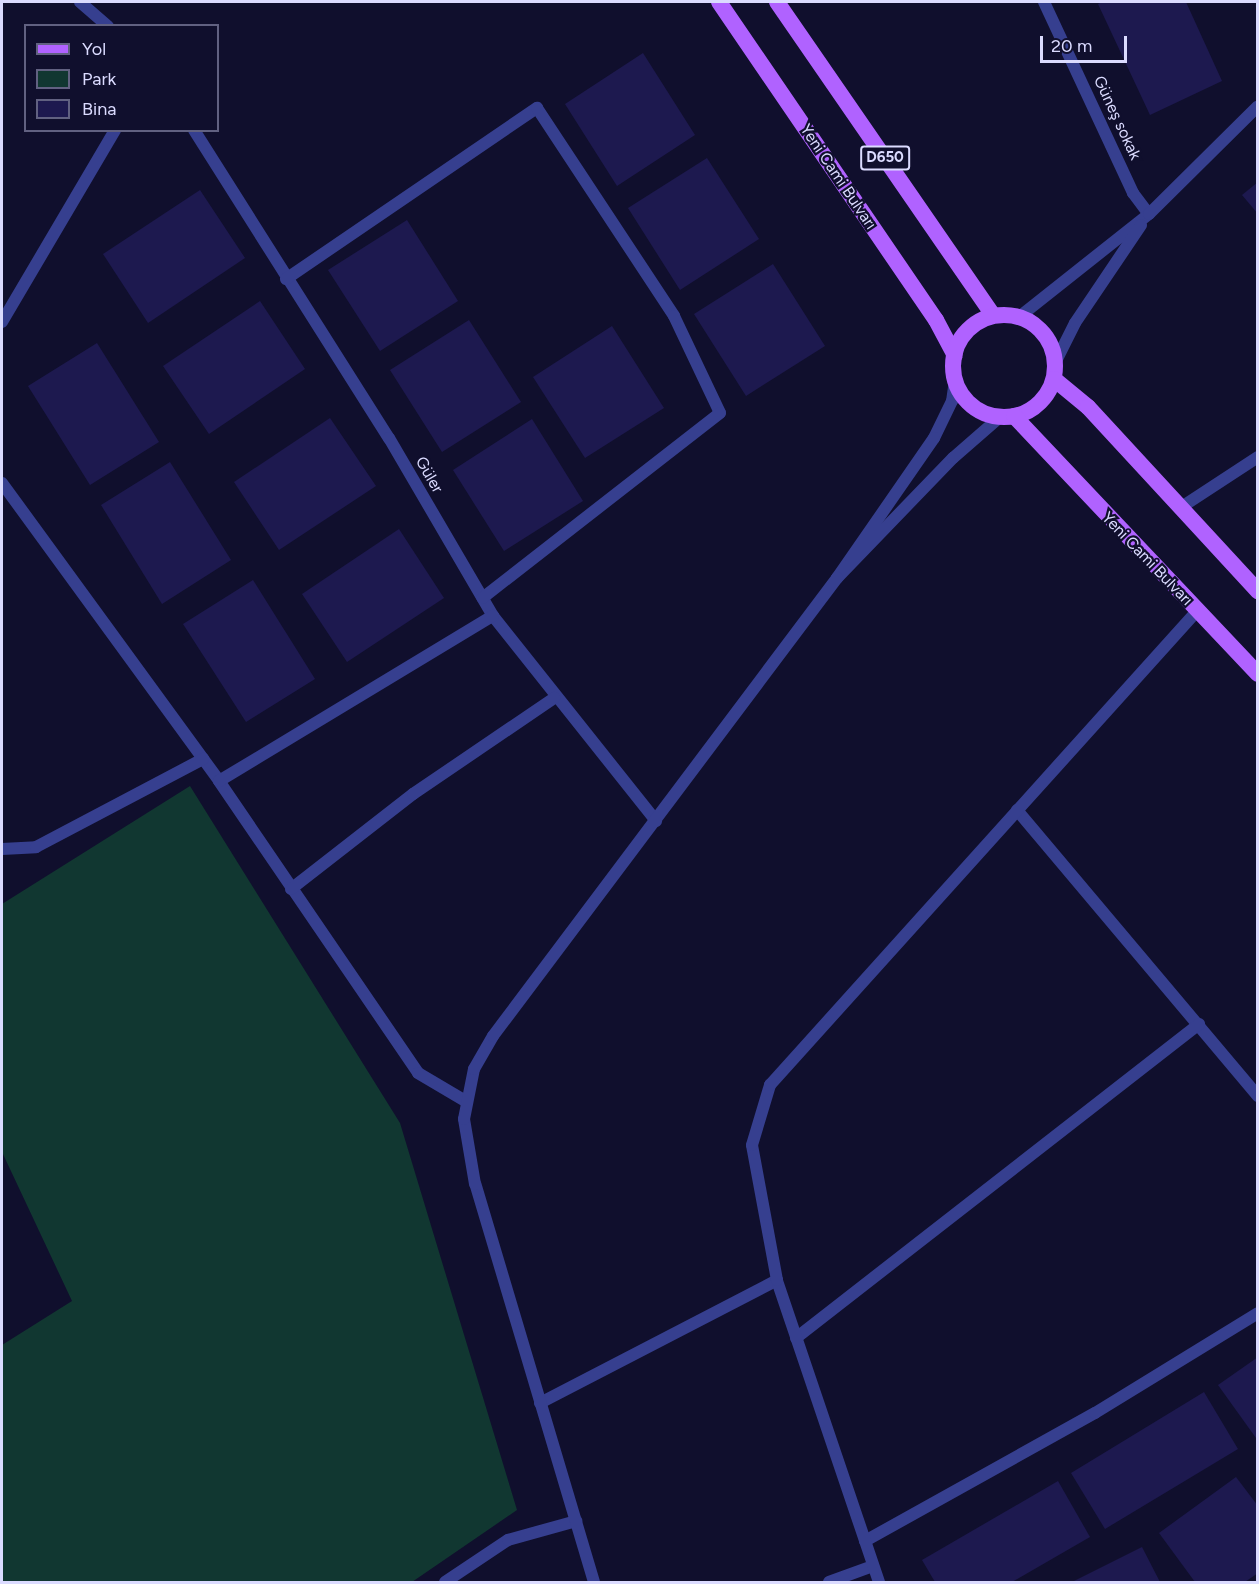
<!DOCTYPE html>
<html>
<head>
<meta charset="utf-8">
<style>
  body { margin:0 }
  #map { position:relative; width:1259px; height:1584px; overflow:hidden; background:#100f2d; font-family:Figtree,sans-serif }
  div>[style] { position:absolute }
  .green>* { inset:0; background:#113731 }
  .building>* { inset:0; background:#1d194f }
  .minor>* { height:12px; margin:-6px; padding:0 6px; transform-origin:6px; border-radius:6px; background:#363f8f }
  .tertiary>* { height:12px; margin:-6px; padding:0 6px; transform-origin:6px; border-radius:6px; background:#363f8f }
  .primary>* { height:16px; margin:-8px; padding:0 8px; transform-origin:8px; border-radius:8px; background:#b062ff }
  .primary>.ring { margin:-8px; padding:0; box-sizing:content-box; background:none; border:16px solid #b062ff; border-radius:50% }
  span { translate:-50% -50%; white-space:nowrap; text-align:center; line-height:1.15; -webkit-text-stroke:4.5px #100f2d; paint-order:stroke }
  .shield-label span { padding:2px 4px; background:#100f2d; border:2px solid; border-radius:4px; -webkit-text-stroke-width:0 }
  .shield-label { font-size:15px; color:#dbdbff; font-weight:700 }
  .street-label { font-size:16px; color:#dbdbff }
  .frame { position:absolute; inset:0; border:3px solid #dbdbff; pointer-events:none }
  .legend { position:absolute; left:24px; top:24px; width:195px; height:108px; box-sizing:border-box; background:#100f2d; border:2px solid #616181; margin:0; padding:8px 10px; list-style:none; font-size:18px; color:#dbdbff }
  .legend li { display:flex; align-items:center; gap:12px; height:30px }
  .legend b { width:30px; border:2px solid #616181 }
  .scale { position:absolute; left:1040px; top:36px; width:87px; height:27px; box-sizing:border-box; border:3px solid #dbdbff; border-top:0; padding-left:8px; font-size:18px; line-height:21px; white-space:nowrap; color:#dbdbff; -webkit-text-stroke:4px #100f2d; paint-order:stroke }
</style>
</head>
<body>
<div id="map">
  <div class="green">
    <i style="clip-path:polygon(190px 786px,400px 1123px,517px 1510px,412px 1582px,2px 1582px,2px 1345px,72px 1301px,2px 1152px,2px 904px)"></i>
  </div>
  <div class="building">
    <i style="clip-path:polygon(1102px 2px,1186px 2px,1222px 81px,1150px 115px,1098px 4px)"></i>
    <i style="clip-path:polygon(643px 53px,695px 135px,617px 186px,565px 104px)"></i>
    <i style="clip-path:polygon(707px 158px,759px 239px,680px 290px,628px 208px)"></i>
    <i style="clip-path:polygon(1258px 182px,1258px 214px,1242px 195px)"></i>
    <i style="clip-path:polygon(200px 190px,245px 258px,148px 323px,103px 254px)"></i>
    <i style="clip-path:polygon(407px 220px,458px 301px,380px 351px,328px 270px)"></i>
    <i style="clip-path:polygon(773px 264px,825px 346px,746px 396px,694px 314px)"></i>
    <i style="clip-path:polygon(260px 301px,305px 369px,209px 434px,163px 366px)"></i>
    <i style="clip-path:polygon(469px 320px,521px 402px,442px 452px,390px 370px)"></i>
    <i style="clip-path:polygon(612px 326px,664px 408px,585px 458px,533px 377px)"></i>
    <i style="clip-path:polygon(97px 343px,159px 442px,90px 485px,28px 386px)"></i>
    <i style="clip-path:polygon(330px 418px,376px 486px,279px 550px,234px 482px)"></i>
    <i style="clip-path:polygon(532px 419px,583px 501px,504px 551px,453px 470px)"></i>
    <i style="clip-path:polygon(170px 462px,231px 560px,162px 604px,101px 505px)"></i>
    <i style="clip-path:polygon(399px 529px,444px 598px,347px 662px,302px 594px)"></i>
    <i style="clip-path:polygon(253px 580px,315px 679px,246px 722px,183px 624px)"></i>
    <i style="clip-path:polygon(1258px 1357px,1258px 1437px,1256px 1438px,1218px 1385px)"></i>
    <i style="clip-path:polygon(1204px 1392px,1238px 1449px,1105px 1529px,1071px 1473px)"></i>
    <i style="clip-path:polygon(1236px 1477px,1258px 1506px,1258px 1573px,1245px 1582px,1195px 1582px,1159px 1533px)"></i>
    <i style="clip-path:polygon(1058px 1481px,1090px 1537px,1012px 1582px,935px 1582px,922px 1560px)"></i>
    <i style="clip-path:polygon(1142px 1547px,1160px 1582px,1072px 1582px)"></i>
  </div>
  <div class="minor">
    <i style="left:80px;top:2px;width:37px;rotate:41deg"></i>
    <i style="left:1044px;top:2px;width:211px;rotate:65deg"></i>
    <i style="left:1133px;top:193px;width:26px;rotate:53deg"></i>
    <i style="left:194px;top:130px;width:365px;rotate:57.7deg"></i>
    <i style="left:389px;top:438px;width:206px;rotate:59.7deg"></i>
    <i style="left:493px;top:616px;width:262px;rotate:51.5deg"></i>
    <i style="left:286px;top:279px;width:304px;rotate:-34.3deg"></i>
    <i style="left:537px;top:108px;width:249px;rotate:56.6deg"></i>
    <i style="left:674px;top:316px;width:107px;rotate:64.6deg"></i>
    <i style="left:720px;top:413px;width:301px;rotate:142.1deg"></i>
    <i style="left:2px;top:322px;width:223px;rotate:-59.5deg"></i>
    <i style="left:2px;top:483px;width:369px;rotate:53.9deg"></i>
    <i style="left:219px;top:781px;width:353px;rotate:55.7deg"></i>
    <i style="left:418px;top:1073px;width:57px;rotate:30.6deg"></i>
    <i style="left:1180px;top:508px;width:93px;rotate:-33.2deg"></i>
    <i style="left:219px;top:781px;width:320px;rotate:-31.1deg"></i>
    <i style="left:1017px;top:810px;width:374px;rotate:49.9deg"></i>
    <i style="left:2px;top:849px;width:34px;rotate:-3deg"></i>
    <i style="left:36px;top:847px;width:189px;rotate:-27.8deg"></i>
    <i style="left:291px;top:889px;width:155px;rotate:-37.9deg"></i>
    <i style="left:413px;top:794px;width:171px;rotate:-34.2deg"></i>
    <i style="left:796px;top:1338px;width:511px;rotate:-37.92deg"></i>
    <i style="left:540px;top:1403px;width:267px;rotate:-27.4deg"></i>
    <i style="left:865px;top:1541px;width:263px;rotate:-29.1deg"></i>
    <i style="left:1095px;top:1413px;width:191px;rotate:-31.5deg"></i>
    <i style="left:445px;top:1582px;width:76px;rotate:-33.7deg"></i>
    <i style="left:508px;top:1540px;width:71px;rotate:-15.6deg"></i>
    <i style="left:829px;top:1582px;width:47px;rotate:-20deg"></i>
    <i style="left:879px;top:1582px;width:319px;rotate:-108.7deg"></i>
    <i style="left:777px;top:1280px;width:137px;rotate:-100.5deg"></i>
    <i style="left:752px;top:1145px;width:63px;rotate:-73.3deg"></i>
    <i style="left:770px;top:1085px;width:638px;rotate:-47.99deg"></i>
  </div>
  <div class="tertiary">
    <i style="left:1019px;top:317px;width:166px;rotate:-38.4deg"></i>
    <i style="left:1149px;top:214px;width:153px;rotate:-44.7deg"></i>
    <i style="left:1056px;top:361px;width:42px;rotate:-63.4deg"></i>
    <i style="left:1075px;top:323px;width:118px;rotate:-56deg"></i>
    <i style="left:955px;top:380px;width:21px;rotate:98deg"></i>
    <i style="left:952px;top:401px;width:41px;rotate:115.9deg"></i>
    <i style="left:934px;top:438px;width:170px;rotate:124.7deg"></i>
    <i style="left:837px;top:578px;width:167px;rotate:-46deg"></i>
    <i style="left:953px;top:458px;width:62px;rotate:-41.1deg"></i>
    <i style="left:594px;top:1582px;width:415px;rotate:-106.6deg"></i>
    <i style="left:475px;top:1184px;width:66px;rotate:-99.6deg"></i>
    <i style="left:464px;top:1119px;width:51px;rotate:-78.7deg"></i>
    <i style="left:474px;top:1069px;width:38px;rotate:-60deg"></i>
    <i style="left:493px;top:1036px;width:573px;rotate:-53.09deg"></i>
  </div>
  <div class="primary">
    <i style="left:719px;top:2px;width:385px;rotate:55.7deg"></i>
    <i style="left:936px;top:320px;width:40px;rotate:62deg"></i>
    <i style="left:777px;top:2px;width:380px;rotate:55.4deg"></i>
    <i class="ring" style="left:953px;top:315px;width:86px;height:86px"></i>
    <i style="left:1054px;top:379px;width:44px;rotate:39.5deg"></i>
    <i style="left:1088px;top:407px;width:251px;rotate:47.3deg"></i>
    <i style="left:1014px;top:416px;width:355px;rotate:46.6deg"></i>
  </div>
  <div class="shield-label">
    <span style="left:885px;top:158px">D650</span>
  </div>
  <div class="street-label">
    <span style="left:1117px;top:118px;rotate:65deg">Güneş sokak</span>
    <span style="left:838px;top:177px;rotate:56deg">Yeni Cami Bulvarı</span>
    <span style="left:429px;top:475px;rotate:60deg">Güler</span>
    <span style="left:1147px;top:559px;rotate:46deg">Yeni Cami Bulvarı</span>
  </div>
  <div class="frame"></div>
  <ul class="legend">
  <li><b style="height:8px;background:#b062ff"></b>Yol</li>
  <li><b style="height:16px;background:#113731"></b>Park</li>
  <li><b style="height:16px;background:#1d194f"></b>Bina</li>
  </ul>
  <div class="scale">20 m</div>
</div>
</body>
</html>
